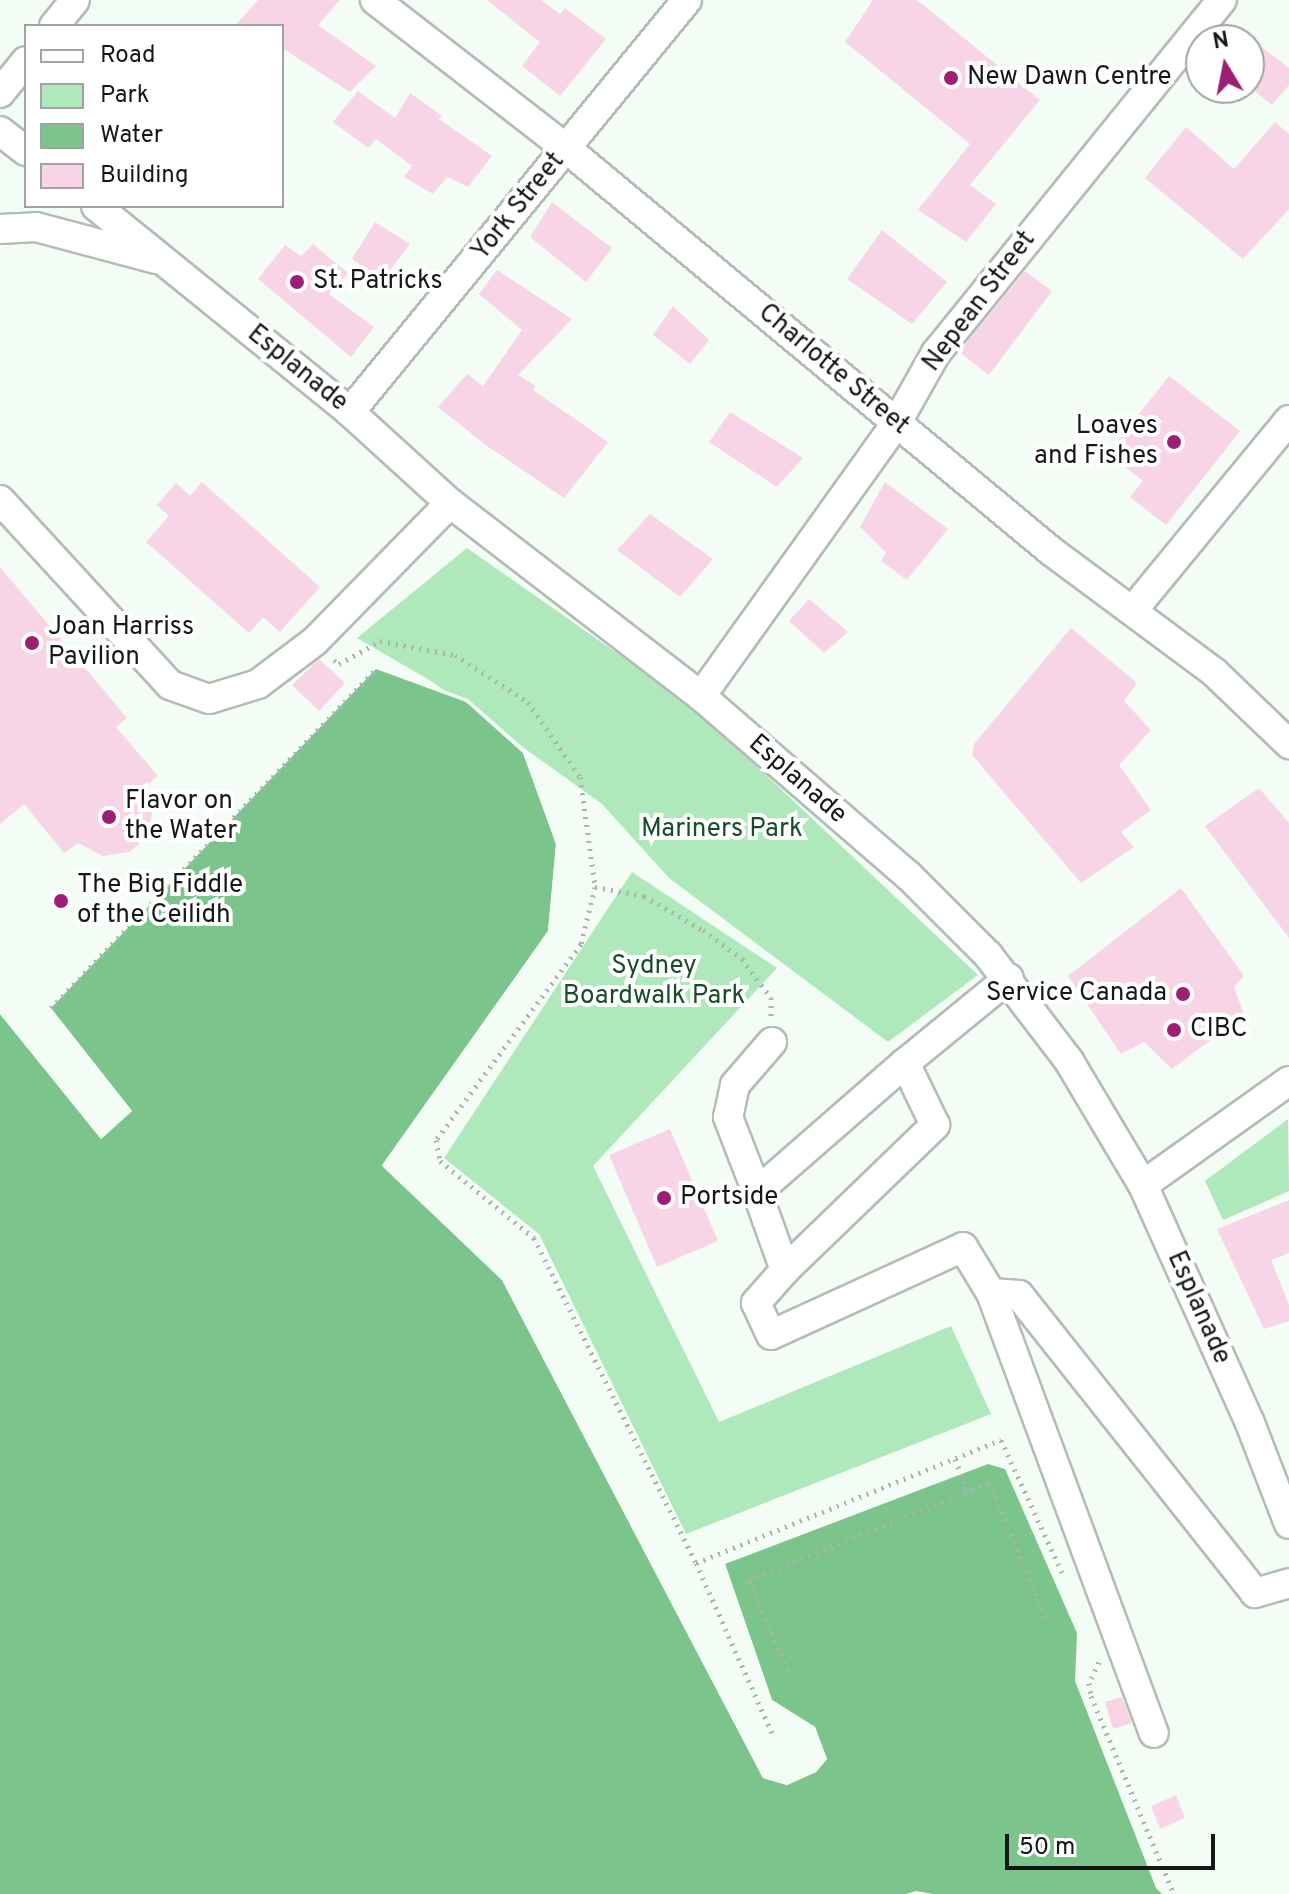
<!DOCTYPE html>
<html>
<head>
<meta charset="utf-8">
<style>
  body { margin:0 }
  #map { position:relative; width:1289px; height:1894px; overflow:hidden; background:#f4fdf5; font-family:Overpass,sans-serif }
  div>[style] { position:absolute }
  .green>* { inset:0; background:#afe8bb }
  .water>* { inset:0; background:#7bc58d }
  .pier>* { inset:0; background:#f4fdf5 }
  .building>* { inset:0; background:#f7d5e7 }
  .path>* { height:5px; margin-top:-2.5px; transform-origin:0; background:repeating-linear-gradient(90deg,#acb3ad 0 2px,transparent 0 8px) }
  .roads { filter:drop-shadow(2px 0 #b4bdb5) drop-shadow(-2px 0 #b4bdb5) drop-shadow(0 2px #b4bdb5) drop-shadow(0 -2px #b4bdb5) }
  .minor>* { height:28px; margin:-14px; padding:0 14px; transform-origin:14px; border-radius:14px; background:#fff }
  .dots>* { width:22px; height:22px; translate:-50% -50%; box-sizing:border-box; border:4px solid #fff; border-radius:50% }
  span { translate:-50% -50%; white-space:nowrap; text-align:center; line-height:1.15; -webkit-text-stroke:8px #fff; paint-order:stroke }
  .poi-label { font-size:26px; color:#151816 }
  .left { translate:0 -50%; text-align:left }
  .right { translate:-100% -50%; text-align:right }
  .street-label { font-size:26px; color:#151816 }
  .park-label { font-size:26px; color:#174d29 }
  .legend { position:absolute; left:24px; top:24px; width:260px; height:184px; box-sizing:border-box; background:#fff; border:2px solid #a1a3a2; margin:0; padding:10px 14px; list-style:none; font-size:24px; color:#151816 }
  .legend li { display:flex; align-items:center; gap:16px; height:40px }
  .legend b { width:40px; border:2px solid #a1a3a2 }
  .north { position:absolute; left:1185px; top:24px; width:80px; height:80px; box-sizing:border-box; background:#fff; border:2px solid #a1a3a2; border-radius:50%; rotate:350deg; font-size:22px; font-weight:700; line-height:32px; text-align:center; color:#151816 }
  .north::after { content:''; display:block; margin:auto; width:28px; height:36px; background:#9d1f74; clip-path:polygon(50% 0,100% 100%,50% 72%,0 100%) }
  .scale { position:absolute; left:1005px; top:1834px; width:210px; height:36px; box-sizing:border-box; border:4px solid #151816; border-top:0; padding-left:10px; font-size:24px; line-height:28px; white-space:nowrap; color:#151816; -webkit-text-stroke:6px #fff; paint-order:stroke }
</style>
</head>
<body>
<div id="map">
  <div class="green">
    <i style="clip-path:polygon(467px 548px,694px 707px,978px 975px,888px 1042px,669px 878px,602px 804px,431px 681px,357px 638px)"></i>
    <i style="clip-path:polygon(632px 872px,777px 968px,593px 1166px,719px 1422px,951px 1326px,991px 1414px,686px 1534px,539px 1234px,444px 1158px)"></i>
    <i style="clip-path:polygon(1288px 1119px,1289px 1191px,1223px 1220px,1205px 1181px)"></i>
  </div>
  <div class="water">
    <i style="clip-path:polygon(376px 669px,466px 702px,523px 753px,556px 844px,548px 931px,382px 1166px,502px 1280px,763px 1778px,787px 1785px,816px 1772px,827px 1759px,815px 1727px,772px 1700px,725px 1564px,988px 1464px,1005px 1469px,1077px 1633px,1075px 1681px,1156px 1888px,1162px 1894px,933px 1894px,916px 1891px,906px 1894px,0 1894px,0 1014px,101px 1139px,132px 1111px,51px 1008px)"></i>
  </div>
  <div class="pier">
    <i style="clip-path:polygon(374px 665px,468px 699px,526px 750px,560px 844px,552px 933px,387px 1165px,505px 1278px,765px 1774px,787px 1781px,814px 1769px,822px 1759px,812px 1730px,768px 1702px,721px 1566px,725px 1564px,772px 1700px,815px 1727px,827px 1759px,816px 1772px,787px 1785px,763px 1778px,502px 1280px,382px 1165px,548px 931px,556px 844px,523px 753px,466px 702px)"></i>
    <i style="clip-path:polygon(48px 1005px,132px 1111px,101px 1139px,0 1014px,0 1010px,102px 1133px,127px 1111px,48px 1011px)"></i>
  </div>
  <div class="building">
    <i style="clip-path:polygon(258px 0,340px 0,318px 25px,376px 66px,350px 92px,282px 48px,282px 26px,235px 26px)"></i>
    <i style="clip-path:polygon(487px 0,541px 0,560px 14px,565px 8px,606px 39px,560px 96px,522px 66px,540px 42px)"></i>
    <i style="clip-path:polygon(873px 0,917px 0,1040px 100px,970px 185px,996px 204px,966px 242px,918px 210px,970px 144px,845px 42px)"></i>
    <i style="clip-path:polygon(1249px 37px,1289px 68px,1289px 85px,1272px 105px,1249px 87px)"></i>
    <i style="clip-path:polygon(358px 91px,395px 118px,410px 93px,442px 116px,439px 119px,492px 156px,468px 187px,447px 177px,433px 194px,404px 177px,412px 166px,376px 139px,368px 148px,333px 122px)"></i>
    <i style="clip-path:polygon(1275px 122px,1289px 134px,1289px 209px,1243px 259px,1145px 178px,1186px 127px,1234px 169px)"></i>
    <i style="clip-path:polygon(552px 202px,612px 248px,586px 282px,530px 237px)"></i>
    <i style="clip-path:polygon(375px 222px,410px 244px,382px 281px,352px 259px)"></i>
    <i style="clip-path:polygon(882px 230px,947px 282px,912px 324px,847px 279px)"></i>
    <i style="clip-path:polygon(313px 244px,348px 273px,329px 294px,374px 327px,351px 357px,258px 279px,285px 245px,301px 256px)"></i>
    <i style="clip-path:polygon(497px 270px,572px 319px,518px 375px,536px 386px,533px 390px,608px 442px,564px 498px,487px 446px,438px 407px,467px 374px,483px 386px,522px 330px,479px 294px)"></i>
    <i style="clip-path:polygon(1025px 271px,1052px 291px,989px 375px,959px 352px)"></i>
    <i style="clip-path:polygon(673px 306px,709px 340px,690px 364px,653px 335px)"></i>
    <i style="clip-path:polygon(1169px 376px,1240px 431px,1166px 525px,1130px 497px,1143px 481px,1108px 453px)"></i>
    <i style="clip-path:polygon(730px 412px,803px 458px,777px 487px,709px 442px)"></i>
    <i style="clip-path:polygon(202px 482px,320px 587px,280px 632px,263px 617px,249px 633px,146px 542px,169px 516px,157px 505px,176px 483px,190px 496px)"></i>
    <i style="clip-path:polygon(885px 482px,948px 529px,907px 580px,881px 561px,886px 553px,860px 527px)"></i>
    <i style="clip-path:polygon(650px 514px,713px 559px,680px 597px,617px 550px)"></i>
    <i style="clip-path:polygon(0 567px,127px 718px,116px 727px,158px 776px,146px 786px,152px 813px,150px 826px,138px 845px,129px 852px,103px 856px,78px 843px,64px 853px,24px 804px,0 824px)"></i>
    <i style="clip-path:polygon(809px 599px,848px 632px,824px 653px,789px 621px)"></i>
    <i style="clip-path:polygon(1071px 628px,1137px 683px,1124px 701px,1151px 730px,1119px 765px,1151px 810px,1121px 832px,1134px 847px,1081px 883px,972px 755px,974px 744px)"></i>
    <i style="clip-path:polygon(319px 659px,345px 683px,319px 711px,292px 685px)"></i>
    <i style="clip-path:polygon(1259px 788px,1289px 823px,1289px 938px,1205px 826px)"></i>
    <i style="clip-path:polygon(1181px 888px,1244px 976px,1234px 987px,1244px 1015px,1172px 1069px,1144px 1042px,1121px 1054px,1068px 976px)"></i>
    <i style="clip-path:polygon(670px 1129px,718px 1241px,657px 1267px,609px 1155px)"></i>
    <i style="clip-path:polygon(1289px 1200px,1289px 1253px,1271px 1260px,1289px 1305px,1289px 1321px,1264px 1329px,1217px 1229px)"></i>
    <i style="clip-path:polygon(1122px 1697px,1132px 1723px,1113px 1729px,1105px 1702px)"></i>
    <i style="clip-path:polygon(1176px 1795px,1185px 1818px,1160px 1829px,1151px 1806px)"></i>
  </div>
  <div class="path">
    <i style="left:334px;top:660px;width:6px;rotate:39deg"></i>
    <i style="left:339px;top:664px;width:47px;rotate:-29.3deg"></i>
    <i style="left:380px;top:641px;width:76px;rotate:10.6deg"></i>
    <i style="left:455px;top:655px;width:87px;rotate:32.8deg"></i>
    <i style="left:528px;top:702px;width:91px;rotate:55.3deg"></i>
    <i style="left:580px;top:777px;width:111px;rotate:82.2deg"></i>
    <i style="left:595px;top:887px;width:59px;rotate:103.8deg"></i>
    <i style="left:581px;top:944px;width:244px;rotate:126.5deg"></i>
    <i style="left:436px;top:1140px;width:21px;rotate:79deg"></i>
    <i style="left:440px;top:1161px;width:122px;rotate:39.3deg"></i>
    <i style="left:534px;top:1238px;width:363px;rotate:63.5deg"></i>
    <i style="left:696px;top:1563px;width:329px;rotate:-22deg"></i>
    <i style="left:1001px;top:1440px;width:151px;rotate:65.3deg"></i>
    <i style="left:595px;top:887px;width:50px;rotate:10.4deg"></i>
    <i style="left:644px;top:896px;width:68px;rotate:30deg"></i>
    <i style="left:703px;top:930px;width:49px;rotate:36.6deg"></i>
    <i style="left:742px;top:959px;width:49px;rotate:53.4deg"></i>
    <i style="left:771px;top:998px;width:20px;rotate:90deg"></i>
    <i style="left:51px;top:1008px;width:470px;rotate:-46.2deg"></i>
    <i style="left:955px;top:1459px;width:35px;rotate:68deg"></i>
    <i style="left:696px;top:1563px;width:191px;rotate:65.9deg"></i>
    <i style="left:1099px;top:1662px;width:23px;rotate:115deg"></i>
    <i style="left:1089px;top:1683px;width:13px;rotate:81deg"></i>
    <i style="left:1091px;top:1696px;width:215px;rotate:67.3deg"></i>
    <i style="left:788px;top:1671px;width:99px;rotate:-113.2deg"></i>
    <i style="left:749px;top:1580px;width:260px;rotate:-22.1deg"></i>
    <i style="left:990px;top:1482px;width:148px;rotate:67.8deg"></i>
    <i style="left:953px;top:1893px;width:1px;rotate:45deg"></i>
  </div>
  <div class="roads">
    <div class="minor">
      <i style="left:375px;top:0;width:243px;rotate:37.8deg"></i>
      <i style="left:567px;top:149px;width:629px;rotate:39.71deg"></i>
      <i style="left:1051px;top:551px;width:204px;rotate:36.6deg"></i>
      <i style="left:1215px;top:673px;width:103px;rotate:43.8deg"></i>
      <i style="left:54px;top:26px;width:33px;rotate:-51deg"></i>
      <i style="left:0;top:93px;width:41px;rotate:-50.9deg"></i>
      <i style="left:0;top:131px;width:33px;rotate:38deg"></i>
      <i style="left:96px;top:206px;width:327px;rotate:39deg"></i>
      <i style="left:350px;top:412px;width:135px;rotate:42.3deg"></i>
      <i style="left:450px;top:503px;width:317px;rotate:37.6deg"></i>
      <i style="left:701px;top:696px;width:274px;rotate:40.9deg"></i>
      <i style="left:908px;top:875px;width:113px;rotate:45deg"></i>
      <i style="left:988px;top:955px;width:133px;rotate:52.6deg"></i>
      <i style="left:1069px;top:1061px;width:144px;rotate:59.2deg"></i>
      <i style="left:1143px;top:1185px;width:261px;rotate:65.8deg"></i>
      <i style="left:1250px;top:1423px;width:108px;rotate:68.9deg"></i>
      <i style="left:0;top:229px;width:36px;rotate:-3deg"></i>
      <i style="left:36px;top:227px;width:124px;rotate:14.9deg"></i>
      <i style="left:350px;top:412px;width:532px;rotate:-50.72deg"></i>
      <i style="left:0;top:500px;width:251px;rotate:47.4deg"></i>
      <i style="left:170px;top:685px;width:41px;rotate:19.7deg"></i>
      <i style="left:209px;top:699px;width:51px;rotate:-17deg"></i>
      <i style="left:258px;top:684px;width:71px;rotate:-37deg"></i>
      <i style="left:315px;top:641px;width:193px;rotate:-45.6deg"></i>
      <i style="left:1133px;top:610px;width:246px;rotate:-50.6deg"></i>
      <i style="left:701px;top:696px;width:335px;rotate:-54.4deg"></i>
      <i style="left:896px;top:424px;width:81px;rotate:-60.6deg"></i>
      <i style="left:936px;top:353px;width:454px;rotate:-51deg"></i>
      <i style="left:772px;top:1042px;width:57px;rotate:130.7deg"></i>
      <i style="left:735px;top:1085px;width:33px;rotate:102deg"></i>
      <i style="left:728px;top:1117px;width:80px;rotate:68.9deg"></i>
      <i style="left:757px;top:1192px;width:196px;rotate:-41.1deg"></i>
      <i style="left:1143px;top:1185px;width:179px;rotate:-35.5deg"></i>
      <i style="left:757px;top:1192px;width:83px;rotate:70.3deg"></i>
      <i style="left:785px;top:1270px;width:44px;rotate:131.3deg"></i>
      <i style="left:756px;top:1303px;width:35px;rotate:65deg"></i>
      <i style="left:771px;top:1335px;width:211px;rotate:-24.6deg"></i>
      <i style="left:963px;top:1247px;width:54px;rotate:58.7deg"></i>
      <i style="left:991px;top:1293px;width:469px;rotate:69.7deg"></i>
      <i style="left:785px;top:1270px;width:209px;rotate:-44deg"></i>
      <i style="left:935px;top:1125px;width:69px;rotate:-115.8deg"></i>
      <i style="left:905px;top:1063px;width:134px;rotate:-39.3deg"></i>
      <i style="left:991px;top:1293px;width:28px;rotate:4deg"></i>
      <i style="left:1019px;top:1295px;width:380px;rotate:51.6deg"></i>
      <i style="left:1255px;top:1593px;width:35px;rotate:-16deg"></i>
    </div>
  </div>
  <div class="dots">
    <i style="left:951px;top:78px;background:#9d1f74"></i>
    <i style="left:297px;top:282px;background:#9d1f74"></i>
    <i style="left:1174px;top:442px;background:#9d1f74"></i>
    <i style="left:32px;top:643px;background:#9d1f74"></i>
    <i style="left:109px;top:817px;background:#9d1f74"></i>
    <i style="left:61px;top:901px;background:#9d1f74"></i>
    <i style="left:1183px;top:994px;background:#9d1f74"></i>
    <i style="left:1174px;top:1030px;background:#9d1f74"></i>
    <i style="left:664px;top:1198px;background:#9d1f74"></i>
  </div>
  <div class="poi-label">
    <span class="left" style="left:967px;top:78px">New Dawn Centre</span>
    <span class="left" style="left:313px;top:282px">St. Patricks</span>
    <span class="right" style="left:1158px;top:442px">Loaves<br>and Fishes</span>
    <span class="left" style="left:48px;top:643px">Joan Harriss<br>Pavilion</span>
    <span class="left" style="left:125px;top:817px">Flavor on<br>the Water</span>
    <span class="left" style="left:77px;top:901px">The Big Fiddle<br>of the Ceilidh</span>
    <span class="right" style="left:1167px;top:994px">Service Canada</span>
    <span class="left" style="left:1190px;top:1030px">CIBC</span>
    <span class="left" style="left:680px;top:1198px">Portside</span>
  </div>
  <div class="street-label">
    <span style="left:519px;top:207px;rotate:-51deg">York Street</span>
    <span style="left:980px;top:302px;rotate:-53deg">Nepean Street</span>
    <span style="left:297px;top:369px;rotate:39deg">Esplanade</span>
    <span style="left:833px;top:370px;rotate:40deg">Charlotte Street</span>
    <span style="left:797px;top:780px;rotate:41deg">Esplanade</span>
    <span style="left:1198px;top:1308px;rotate:66deg">Esplanade</span>
  </div>
  <div class="park-label">
    <span style="left:722px;top:830px">Mariners Park</span>
    <span style="left:654px;top:982px">Sydney<br>Boardwalk Park</span>
  </div>
  <ul class="legend">
  <li><b style="height:10px;background:#fff"></b>Road</li>
  <li><b style="height:22px;background:#afe8bb"></b>Park</li>
  <li><b style="height:22px;background:#7bc58d"></b>Water</li>
  <li><b style="height:22px;background:#f7d5e7"></b>Building</li>
  </ul>
  <div class="north">N</div>
  <div class="scale">50 m</div>
</div>
</body>
</html>
